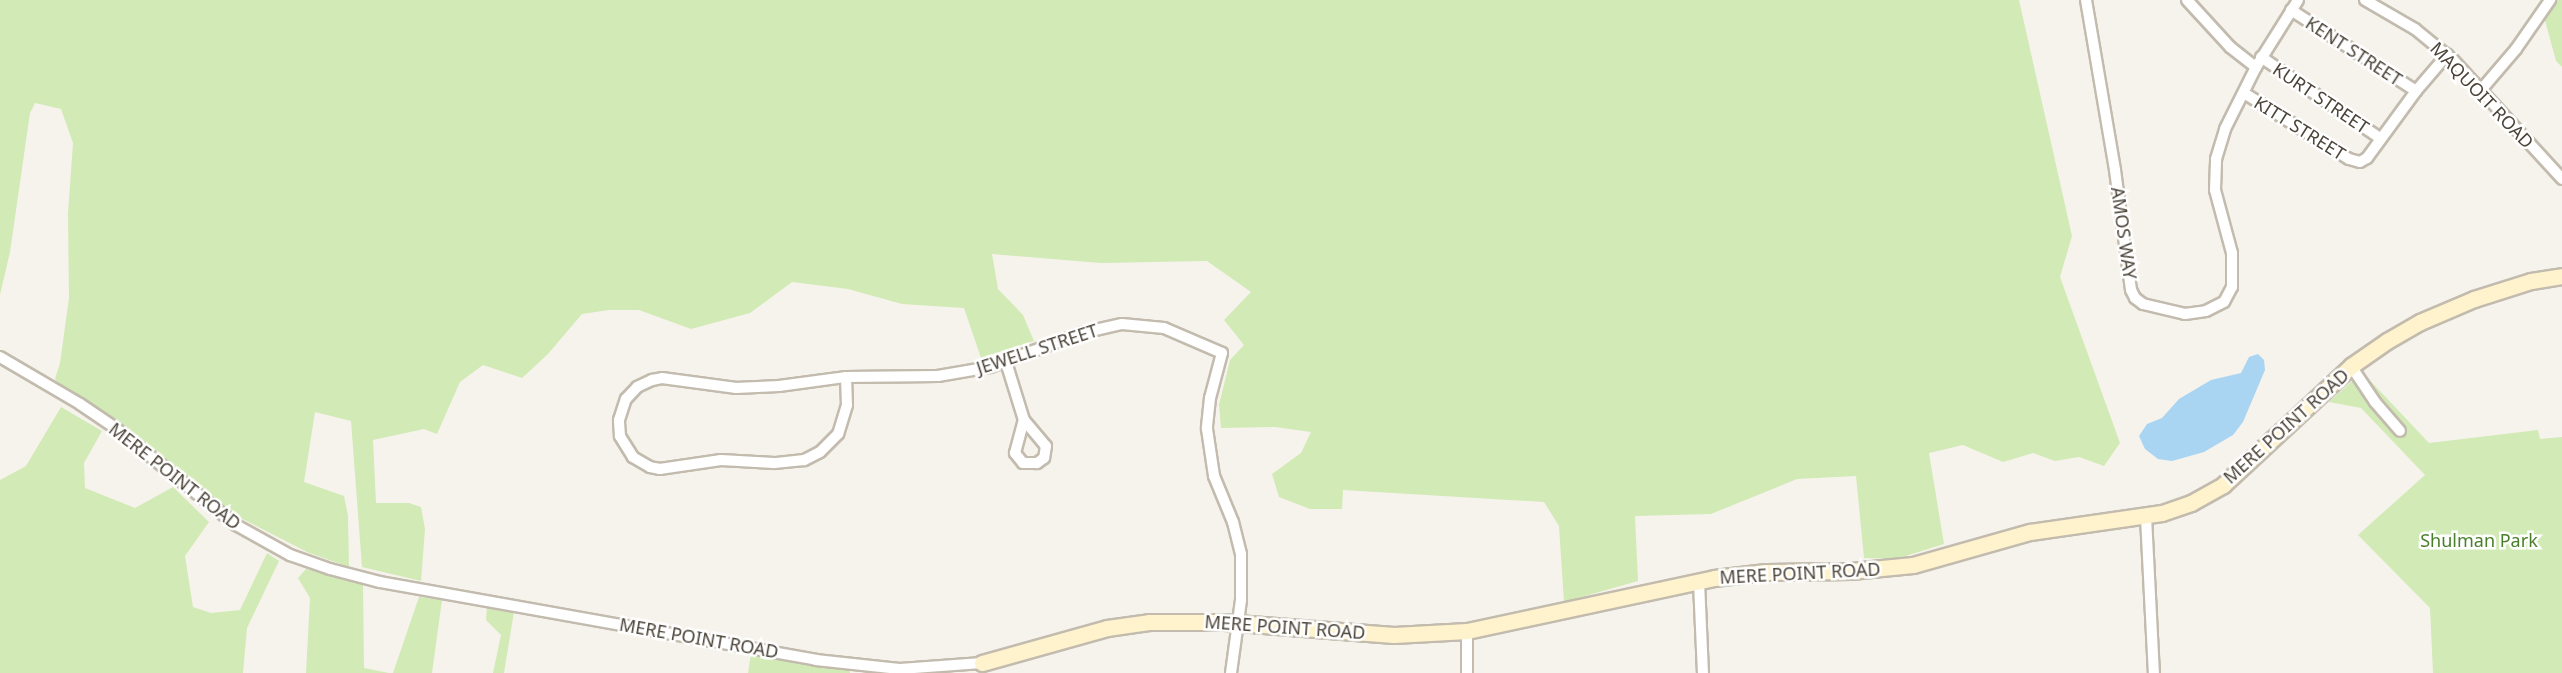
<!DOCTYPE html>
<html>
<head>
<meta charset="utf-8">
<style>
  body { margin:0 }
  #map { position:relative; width:2562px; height:673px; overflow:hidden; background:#f6f3ec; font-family:"Noto Sans",sans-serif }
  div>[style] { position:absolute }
  .green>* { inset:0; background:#d2eab5 }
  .water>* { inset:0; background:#a9d4f2 }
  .roads { filter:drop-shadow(2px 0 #c2bbae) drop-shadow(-2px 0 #c2bbae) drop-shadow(0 2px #c2bbae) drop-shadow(0 -2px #c2bbae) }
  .street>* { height:10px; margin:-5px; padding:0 5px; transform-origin:5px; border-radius:5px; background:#fff }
  .secondary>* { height:15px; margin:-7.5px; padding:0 7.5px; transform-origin:7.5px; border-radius:7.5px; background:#fff3cd }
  span { translate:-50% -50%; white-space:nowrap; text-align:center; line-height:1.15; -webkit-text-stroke:5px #fff; paint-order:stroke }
  .street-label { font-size:18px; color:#4b4439 }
  .park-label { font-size:18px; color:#4a7f2a }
</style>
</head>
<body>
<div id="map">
  <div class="green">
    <i style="clip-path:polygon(0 0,2019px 0,2072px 236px,2060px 277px,2120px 443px,2104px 466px,2079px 457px,2055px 461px,2033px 453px,2003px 462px,1963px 445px,1929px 453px,1944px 544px,1896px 559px,1864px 558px,1856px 476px,1797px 479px,1711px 514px,1635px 516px,1638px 581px,1564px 602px,1559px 526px,1544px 502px,1343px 490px,1342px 509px,1310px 509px,1279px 497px,1272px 474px,1301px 453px,1311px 432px,1275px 427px,1221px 428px,1219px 405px,1230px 360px,1244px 345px,1224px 320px,1251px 292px,1207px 261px,1101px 263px,992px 254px,998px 289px,1023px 315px,1034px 341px,981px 358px,964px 308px,902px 304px,848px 289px,792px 282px,750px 313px,691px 329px,639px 310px,609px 310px,582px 314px,548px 354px,522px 378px,483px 365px,460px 382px,437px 434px,424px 429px,373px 440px,376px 503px,409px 503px,421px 507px,425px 529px,421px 581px,362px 567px,351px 421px,315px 412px,304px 482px,344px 496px,348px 516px,349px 567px,307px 552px,233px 514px,138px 440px,58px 384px,55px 379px,60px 363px,69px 298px,68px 213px,73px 143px,61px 109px,35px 103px,30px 113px,10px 252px,0 295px)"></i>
    <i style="clip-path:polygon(2557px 0,2562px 0,2562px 67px,2556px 61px,2543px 13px)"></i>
    <i style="clip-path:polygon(2362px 372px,2429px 443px,2538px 430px,2540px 439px,2562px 437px,2562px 673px,2433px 673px,2430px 608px,2358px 535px,2425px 475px,2361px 408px,2329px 402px)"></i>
    <i style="clip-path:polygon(61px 407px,102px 431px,84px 463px,85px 488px,135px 508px,173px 487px,209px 522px,185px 556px,193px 607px,211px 613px,240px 610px,267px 553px,279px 561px,247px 628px,243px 673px,0 673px,0 480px,26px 466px)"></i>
    <i style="clip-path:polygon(306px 569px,363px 584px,364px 668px,389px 673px,306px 673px,310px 598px,298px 578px)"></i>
    <i style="clip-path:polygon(419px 597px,442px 600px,432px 673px,393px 673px)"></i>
    <i style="clip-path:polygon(487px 606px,514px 612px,504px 673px,493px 673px,501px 635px,486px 620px)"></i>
    <i style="clip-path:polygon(751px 654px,850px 671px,850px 673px,748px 673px)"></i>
  </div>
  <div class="water">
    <i style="clip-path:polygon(2258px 354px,2264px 360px,2265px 370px,2243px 422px,2233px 435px,2204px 452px,2172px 461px,2158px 459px,2145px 449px,2139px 436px,2147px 424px,2162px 418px,2179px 399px,2211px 380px,2241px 373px,2249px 357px)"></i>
  </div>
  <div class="roads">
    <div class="street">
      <i style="left:2086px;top:0;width:172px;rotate:80.3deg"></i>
      <i style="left:2115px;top:170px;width:121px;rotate:82.4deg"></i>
      <i style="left:2131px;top:290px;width:9px;rotate:63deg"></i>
      <i style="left:2135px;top:298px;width:10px;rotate:37deg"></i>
      <i style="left:2143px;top:304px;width:43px;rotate:13.4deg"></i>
      <i style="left:2185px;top:314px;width:21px;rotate:-8deg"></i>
      <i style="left:2206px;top:311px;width:20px;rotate:-27deg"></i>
      <i style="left:2224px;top:302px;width:17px;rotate:-62deg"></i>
      <i style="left:2232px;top:287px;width:34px;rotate:-90deg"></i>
      <i style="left:2232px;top:253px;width:65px;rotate:-105.1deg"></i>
      <i style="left:2215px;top:190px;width:31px;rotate:-88deg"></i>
      <i style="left:2216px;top:159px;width:31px;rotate:-73deg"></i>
      <i style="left:2225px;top:129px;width:69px;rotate:-63.4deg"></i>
      <i style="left:2256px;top:67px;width:79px;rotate:-57.9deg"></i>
      <i style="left:2187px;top:0;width:64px;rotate:47.5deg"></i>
      <i style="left:2230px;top:47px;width:33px;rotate:38deg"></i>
      <i style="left:2365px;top:0;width:58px;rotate:30.1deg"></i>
      <i style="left:2415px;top:29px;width:50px;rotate:39.4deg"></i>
      <i style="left:2454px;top:61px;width:160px;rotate:47.5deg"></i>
      <i style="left:2291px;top:10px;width:149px;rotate:32.9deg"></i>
      <i style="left:2261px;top:57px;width:145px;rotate:34.3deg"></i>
      <i style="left:2481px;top:90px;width:54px;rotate:-49.5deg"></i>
      <i style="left:2516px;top:49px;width:60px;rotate:-55.2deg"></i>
      <i style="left:2244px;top:93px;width:124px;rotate:32.2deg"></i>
      <i style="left:2349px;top:159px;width:11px;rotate:15deg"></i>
      <i style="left:2360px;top:162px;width:8px;rotate:-30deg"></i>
      <i style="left:2367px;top:158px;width:83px;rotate:-53.8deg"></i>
      <i style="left:2416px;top:91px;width:48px;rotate:-49.3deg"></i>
      <i style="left:0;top:357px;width:93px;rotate:30.4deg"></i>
      <i style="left:80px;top:404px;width:41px;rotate:34.1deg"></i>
      <i style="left:114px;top:427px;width:156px;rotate:38.8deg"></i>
      <i style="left:236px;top:525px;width:62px;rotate:29.1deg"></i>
      <i style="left:290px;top:555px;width:42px;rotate:19.3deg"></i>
      <i style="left:330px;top:569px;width:52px;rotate:14.6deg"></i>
      <i style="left:380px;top:582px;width:443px;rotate:10.1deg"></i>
      <i style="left:816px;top:660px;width:84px;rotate:6.1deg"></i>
      <i style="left:900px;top:669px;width:82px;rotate:-4.2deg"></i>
      <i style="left:1006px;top:362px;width:61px;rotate:72.8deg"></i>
      <i style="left:2351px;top:366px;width:43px;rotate:56.3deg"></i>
      <i style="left:2375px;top:402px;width:38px;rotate:49deg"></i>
      <i style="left:846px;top:377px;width:92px;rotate:-0.6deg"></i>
      <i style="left:938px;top:376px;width:53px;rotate:-9.8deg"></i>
      <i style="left:990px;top:367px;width:98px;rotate:-20.3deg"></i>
      <i style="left:1082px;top:333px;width:41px;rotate:-12.7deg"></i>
      <i style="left:1122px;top:324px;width:42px;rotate:5.4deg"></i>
      <i style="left:1164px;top:328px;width:63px;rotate:23.3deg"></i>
      <i style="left:1222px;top:353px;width:47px;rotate:104.9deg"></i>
      <i style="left:1210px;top:398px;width:31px;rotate:96deg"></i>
      <i style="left:1207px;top:429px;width:48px;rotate:81.5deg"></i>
      <i style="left:1214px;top:476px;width:50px;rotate:67.6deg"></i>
      <i style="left:1233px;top:522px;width:33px;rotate:76deg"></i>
      <i style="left:1241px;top:554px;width:46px;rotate:90deg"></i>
      <i style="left:1241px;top:600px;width:74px;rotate:97.8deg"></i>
      <i style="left:846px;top:377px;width:28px;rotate:88deg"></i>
      <i style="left:847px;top:405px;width:30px;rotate:107deg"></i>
      <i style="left:838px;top:434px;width:25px;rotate:135deg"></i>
      <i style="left:820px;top:452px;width:18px;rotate:153deg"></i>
      <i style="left:804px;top:460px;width:30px;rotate:174deg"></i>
      <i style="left:774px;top:463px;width:53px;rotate:-176.8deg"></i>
      <i style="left:721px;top:460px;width:62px;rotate:171.6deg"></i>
      <i style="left:660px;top:469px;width:10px;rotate:-169deg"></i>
      <i style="left:650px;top:467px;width:20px;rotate:-150deg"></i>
      <i style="left:633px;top:457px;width:25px;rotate:-122deg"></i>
      <i style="left:620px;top:436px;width:16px;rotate:-94deg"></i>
      <i style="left:619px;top:420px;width:22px;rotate:-72deg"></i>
      <i style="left:626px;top:399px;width:16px;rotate:-47deg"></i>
      <i style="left:637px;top:387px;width:17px;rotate:-25deg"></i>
      <i style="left:652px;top:380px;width:10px;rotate:-11deg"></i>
      <i style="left:662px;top:378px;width:75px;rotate:7.7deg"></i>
      <i style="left:736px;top:388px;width:43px;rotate:-2.7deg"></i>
      <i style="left:779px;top:386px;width:68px;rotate:-7.7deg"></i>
      <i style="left:1024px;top:420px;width:34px;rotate:50deg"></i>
      <i style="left:1046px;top:446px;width:12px;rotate:99deg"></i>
      <i style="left:1044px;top:458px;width:9px;rotate:144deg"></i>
      <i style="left:1037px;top:463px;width:14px;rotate:180deg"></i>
      <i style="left:1023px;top:463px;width:13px;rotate:-129deg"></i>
      <i style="left:1015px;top:453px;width:34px;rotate:-75deg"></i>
      <i style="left:2146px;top:517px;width:156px;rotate:87.1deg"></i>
      <i style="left:1699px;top:582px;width:91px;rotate:87.5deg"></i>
      <i style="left:1467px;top:673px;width:42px;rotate:-90deg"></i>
    </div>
    <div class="secondary">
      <i style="left:982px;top:663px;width:130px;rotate:-15.6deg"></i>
      <i style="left:1107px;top:628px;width:42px;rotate:-8.1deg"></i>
      <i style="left:1149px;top:622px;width:75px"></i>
      <i style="left:1224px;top:622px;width:170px;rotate:4.4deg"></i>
      <i style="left:1394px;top:635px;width:73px;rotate:-3.1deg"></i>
      <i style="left:1467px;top:631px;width:253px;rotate:-12.1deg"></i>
      <i style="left:1714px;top:578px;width:52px;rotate:-6.6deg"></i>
      <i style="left:1766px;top:572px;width:85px;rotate:-0.7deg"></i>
      <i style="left:1851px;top:571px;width:62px;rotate:-5.5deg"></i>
      <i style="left:1913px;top:565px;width:122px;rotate:-15.8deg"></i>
      <i style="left:2030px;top:532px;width:133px;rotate:-8.2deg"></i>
      <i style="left:2162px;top:513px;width:31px;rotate:-19deg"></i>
      <i style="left:2191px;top:503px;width:37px;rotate:-29deg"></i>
      <i style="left:2223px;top:485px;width:175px;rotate:-42.9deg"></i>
      <i style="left:2351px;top:366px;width:44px;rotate:-34.8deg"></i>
      <i style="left:2387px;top:341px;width:38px;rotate:-30deg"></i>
      <i style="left:2420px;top:322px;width:59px;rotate:-23.1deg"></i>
      <i style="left:2474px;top:299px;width:60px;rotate:-17.5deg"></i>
      <i style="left:2531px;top:281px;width:31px;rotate:-9deg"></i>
    </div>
  </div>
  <div class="street-label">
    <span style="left:2354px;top:51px;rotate:33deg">KENT STREET</span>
    <span style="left:2482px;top:95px;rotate:46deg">MAQUOIT ROAD</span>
    <span style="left:2321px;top:98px;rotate:34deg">KURT STREET</span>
    <span style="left:2300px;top:128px;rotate:32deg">KITT STREET</span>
    <span style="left:2124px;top:233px;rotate:82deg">AMOS WAY</span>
    <span style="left:1037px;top:349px;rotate:-18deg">JEWELL STREET</span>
    <span style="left:2286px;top:426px;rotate:-42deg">MERE POINT ROAD</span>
    <span style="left:175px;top:476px;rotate:38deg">MERE POINT ROAD</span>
    <span style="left:1800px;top:573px;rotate:-3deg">MERE POINT ROAD</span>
    <span style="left:1285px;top:627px;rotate:4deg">MERE POINT ROAD</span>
    <span style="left:699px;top:638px;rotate:10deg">MERE POINT ROAD</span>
  </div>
  <div class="park-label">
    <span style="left:2479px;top:540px">Shulman Park</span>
  </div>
</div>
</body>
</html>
